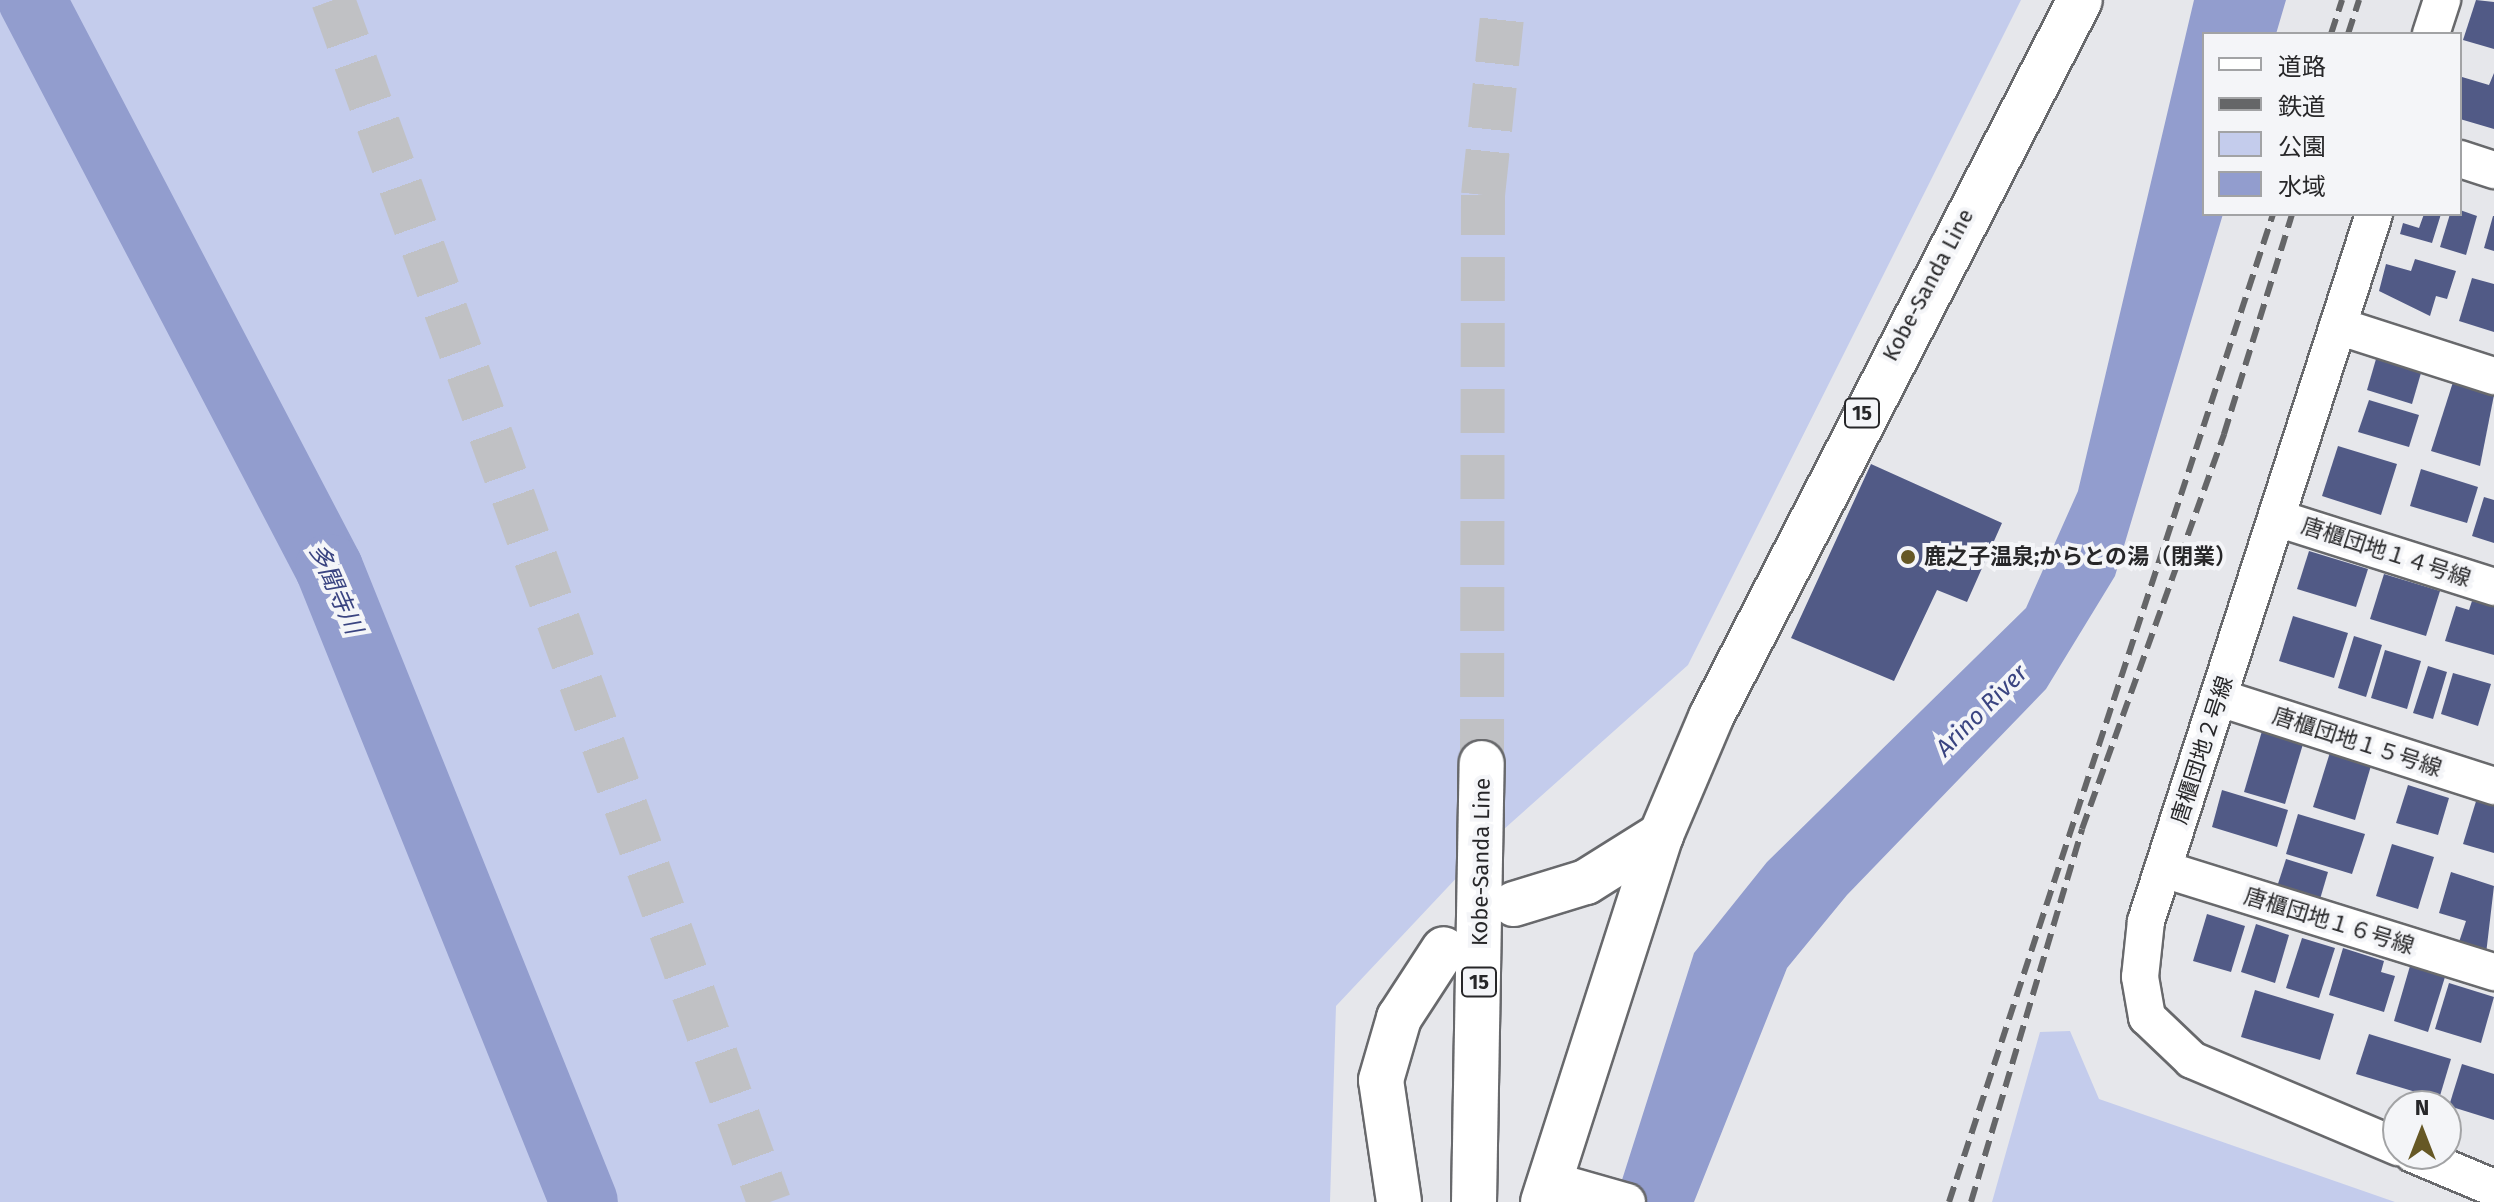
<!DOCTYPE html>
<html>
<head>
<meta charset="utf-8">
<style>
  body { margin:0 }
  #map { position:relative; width:2494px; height:1202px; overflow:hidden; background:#e6e7eb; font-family:"Fira Sans","Noto Sans JP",sans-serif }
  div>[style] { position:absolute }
  .green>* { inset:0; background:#c4ccec }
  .water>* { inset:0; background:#929dce }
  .river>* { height:68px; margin:-34px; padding:0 34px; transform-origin:34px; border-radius:34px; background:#929dce }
  .building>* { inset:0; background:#515a86 }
  .major-tunnel>* { height:44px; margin-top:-22px; transform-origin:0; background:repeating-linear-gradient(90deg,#c0c1c4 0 44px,transparent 0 66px) }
  .roads { filter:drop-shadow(2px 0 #68696c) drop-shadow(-2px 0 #68696c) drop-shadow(0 2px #68696c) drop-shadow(0 -2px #68696c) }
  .minor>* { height:36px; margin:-18px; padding:0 18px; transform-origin:18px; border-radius:18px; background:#fff }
  .major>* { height:44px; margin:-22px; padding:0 22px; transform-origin:22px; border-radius:22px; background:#fff }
  .rail>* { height:6px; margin-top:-3px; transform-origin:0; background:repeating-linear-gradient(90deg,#656668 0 16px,transparent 0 24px) }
  .dots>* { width:22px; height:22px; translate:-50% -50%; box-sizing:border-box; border:4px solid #f4f5f8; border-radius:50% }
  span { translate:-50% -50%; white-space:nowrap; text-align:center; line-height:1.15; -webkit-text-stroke:8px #f4f5f8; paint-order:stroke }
  .shield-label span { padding:2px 6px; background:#f4f5f8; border:2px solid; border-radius:6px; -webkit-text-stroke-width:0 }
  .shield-label { font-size:20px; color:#272729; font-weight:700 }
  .street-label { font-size:22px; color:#272729 }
  .poi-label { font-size:22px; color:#272729; font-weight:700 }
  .left { translate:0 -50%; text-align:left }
  .water-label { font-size:24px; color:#3a4481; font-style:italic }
  .legend { position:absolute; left:2202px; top:32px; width:260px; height:184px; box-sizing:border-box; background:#f4f5f8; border:2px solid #a2a3a5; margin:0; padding:10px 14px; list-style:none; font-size:24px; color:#272729 }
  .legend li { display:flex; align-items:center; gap:16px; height:40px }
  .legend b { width:40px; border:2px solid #a2a3a5 }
  .north { position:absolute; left:2382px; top:1090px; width:80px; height:80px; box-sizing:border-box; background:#f4f5f8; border:2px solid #a2a3a5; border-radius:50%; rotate:0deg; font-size:22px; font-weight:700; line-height:32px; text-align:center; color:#272729 }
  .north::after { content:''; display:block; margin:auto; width:28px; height:36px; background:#665825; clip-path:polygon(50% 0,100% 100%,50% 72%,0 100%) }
</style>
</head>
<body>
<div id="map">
  <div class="green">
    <i style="clip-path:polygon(0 0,2021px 0,1688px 665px,1494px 838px,1336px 1006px,1330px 1202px,0 1202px)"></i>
    <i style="clip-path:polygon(2070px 1031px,2099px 1099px,2395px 1202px,1992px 1202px,2040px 1032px)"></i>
  </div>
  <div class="water">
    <i style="clip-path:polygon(2194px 0,2286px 0,2276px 34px,2204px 34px,2204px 214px,2223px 214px,2115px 576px,2046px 689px,1847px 895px,1787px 968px,1694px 1202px,1615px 1202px,1694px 953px,1767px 862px,2026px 608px,2078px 491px)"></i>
  </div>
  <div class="river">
    <i style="left:32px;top:0;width:641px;rotate:62.4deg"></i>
    <i style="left:329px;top:568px;width:683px;rotate:68.09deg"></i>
  </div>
  <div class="building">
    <i style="clip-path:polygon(2476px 0,2494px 2px,2494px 49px,2463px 40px)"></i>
    <i style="clip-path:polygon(2494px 73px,2494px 129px,2460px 119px,2462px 77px,2489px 85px)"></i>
    <i style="clip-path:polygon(2460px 210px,2477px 216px,2466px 255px,2440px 247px,2450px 214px)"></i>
    <i style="clip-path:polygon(2424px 214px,2441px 214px,2432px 243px,2400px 234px,2403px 223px,2419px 228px)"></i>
    <i style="clip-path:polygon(2493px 216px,2494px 216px,2494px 251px,2484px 248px)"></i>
    <i style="clip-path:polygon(2415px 259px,2456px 271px,2447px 299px,2436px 296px,2430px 316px,2379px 291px,2386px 264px,2411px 271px)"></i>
    <i style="clip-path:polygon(2472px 278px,2494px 284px,2494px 332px,2459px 321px)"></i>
    <i style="clip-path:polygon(2376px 359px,2421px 373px,2412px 404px,2367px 390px)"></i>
    <i style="clip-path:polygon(2453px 382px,2494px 395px,2480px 466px,2431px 451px)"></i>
    <i style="clip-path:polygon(2369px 400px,2419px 415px,2409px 447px,2358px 432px)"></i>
    <i style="clip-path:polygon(2338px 446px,2397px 464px,2381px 515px,2322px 496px)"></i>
    <i style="clip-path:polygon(1871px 464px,2002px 523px,1967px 602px,1937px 590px,1894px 681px,1791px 638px)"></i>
    <i style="clip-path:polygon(2421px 469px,2478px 487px,2467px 523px,2410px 506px)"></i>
    <i style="clip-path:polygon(2484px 497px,2494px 500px,2494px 543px,2472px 536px)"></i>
    <i style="clip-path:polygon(2309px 551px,2368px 569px,2356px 607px,2297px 589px)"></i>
    <i style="clip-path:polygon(2384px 574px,2440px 591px,2426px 636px,2370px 619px)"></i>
    <i style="clip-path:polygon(2472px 601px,2494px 607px,2494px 655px,2445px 641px,2456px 606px,2469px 610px)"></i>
    <i style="clip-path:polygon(2293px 616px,2348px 633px,2334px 678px,2279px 661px)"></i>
    <i style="clip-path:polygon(2354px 636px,2382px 645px,2366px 697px,2338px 688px)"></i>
    <i style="clip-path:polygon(2385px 650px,2421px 661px,2407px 709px,2371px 698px)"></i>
    <i style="clip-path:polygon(2428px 666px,2447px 672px,2433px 719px,2413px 713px)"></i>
    <i style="clip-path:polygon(2453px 673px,2491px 684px,2478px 726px,2441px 714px)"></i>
    <i style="clip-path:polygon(2262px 731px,2303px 744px,2285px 804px,2244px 792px)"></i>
    <i style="clip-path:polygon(2332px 746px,2373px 759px,2355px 820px,2313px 807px)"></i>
    <i style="clip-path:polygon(2408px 785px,2449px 798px,2438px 835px,2396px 823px)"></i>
    <i style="clip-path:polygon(2222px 790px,2288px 810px,2277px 847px,2212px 827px)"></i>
    <i style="clip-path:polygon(2477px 798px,2494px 803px,2494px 853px,2463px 844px)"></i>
    <i style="clip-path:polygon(2298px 814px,2365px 834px,2352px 874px,2286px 854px)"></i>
    <i style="clip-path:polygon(2392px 844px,2434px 857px,2418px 909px,2376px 896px)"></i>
    <i style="clip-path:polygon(2286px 859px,2328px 872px,2318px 906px,2275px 893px)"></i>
    <i style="clip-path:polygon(2451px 872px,2494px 886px,2486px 954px,2458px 945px,2466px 921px,2439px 913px)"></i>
    <i style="clip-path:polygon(2207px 914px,2245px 926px,2231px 972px,2193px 961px)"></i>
    <i style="clip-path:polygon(2256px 924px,2289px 935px,2275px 983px,2241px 972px)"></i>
    <i style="clip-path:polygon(2302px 938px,2335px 948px,2319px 998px,2286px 988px)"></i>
    <i style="clip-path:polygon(2343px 948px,2384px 961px,2381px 972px,2395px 976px,2384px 1012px,2329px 995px)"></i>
    <i style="clip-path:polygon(2410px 966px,2445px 977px,2428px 1032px,2394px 1021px)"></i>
    <i style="clip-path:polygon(2449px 983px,2494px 997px,2481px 1043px,2435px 1029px)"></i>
    <i style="clip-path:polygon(2255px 990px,2334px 1014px,2320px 1060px,2241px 1037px)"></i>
    <i style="clip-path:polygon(2369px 1034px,2451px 1059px,2439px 1099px,2356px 1074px)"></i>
    <i style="clip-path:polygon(2462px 1064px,2494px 1074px,2494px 1120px,2449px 1106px)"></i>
  </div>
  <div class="major-tunnel">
    <i style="left:333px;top:0;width:1279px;rotate:70.06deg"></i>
    <i style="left:1482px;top:763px;width:568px;rotate:-89.9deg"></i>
    <i style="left:1483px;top:195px;width:196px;rotate:-83.9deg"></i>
  </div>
  <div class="roads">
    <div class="minor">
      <i style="left:2431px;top:34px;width:36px;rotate:-72deg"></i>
      <i style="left:2460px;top:159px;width:36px;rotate:18deg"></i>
      <i style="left:2374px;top:214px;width:743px;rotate:107.87deg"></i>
      <i style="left:2146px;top:921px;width:56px;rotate:96.1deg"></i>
      <i style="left:2140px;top:977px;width:41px;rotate:80.1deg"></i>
      <i style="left:2147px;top:1017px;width:62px;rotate:43.7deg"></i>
      <i style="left:2192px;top:1060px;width:224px;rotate:22.9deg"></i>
      <i style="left:2338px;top:326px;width:164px;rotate:17.8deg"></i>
      <i style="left:2277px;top:518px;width:228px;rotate:17.6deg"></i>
      <i style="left:2220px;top:698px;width:288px;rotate:17.8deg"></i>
      <i style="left:2163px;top:869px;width:347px;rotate:17.3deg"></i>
      <i style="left:2413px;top:1154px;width:88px;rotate:22.8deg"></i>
      <i style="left:1550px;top:1180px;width:80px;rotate:15.9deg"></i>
    </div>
    <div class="major">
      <i style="left:1514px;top:904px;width:75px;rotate:-17deg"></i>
      <i style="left:1586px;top:882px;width:89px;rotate:-32.1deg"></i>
      <i style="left:1399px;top:1202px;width:123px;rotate:-98.4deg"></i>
      <i style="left:1381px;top:1080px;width:65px;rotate:-73.8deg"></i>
      <i style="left:1399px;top:1018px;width:82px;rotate:-56.9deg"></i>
      <i style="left:1474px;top:1202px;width:439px;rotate:-89deg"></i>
      <i style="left:1543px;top:1202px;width:386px;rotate:-72.2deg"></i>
      <i style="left:1661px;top:835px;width:128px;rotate:-67deg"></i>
      <i style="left:1711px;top:717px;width:806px;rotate:-62.77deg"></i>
    </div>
  </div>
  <div class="rail">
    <i style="left:2331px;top:34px;width:36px;rotate:-72deg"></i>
    <i style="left:2348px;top:34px;width:36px;rotate:-72deg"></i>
    <i style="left:1949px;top:1202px;width:1040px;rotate:-71.84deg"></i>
    <i style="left:1971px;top:1202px;width:389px;rotate:-73.4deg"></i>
    <i style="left:2082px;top:829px;width:420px;rotate:-70.2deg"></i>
    <i style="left:2224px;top:434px;width:230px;rotate:-72.8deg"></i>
  </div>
  <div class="dots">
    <i style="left:1908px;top:557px;background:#665825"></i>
  </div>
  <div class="shield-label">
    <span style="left:1862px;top:413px">15</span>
    <span style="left:1479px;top:982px">15</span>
  </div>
  <div class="street-label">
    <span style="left:1928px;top:285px;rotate:-62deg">Kobe-Sanda Line</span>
    <span style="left:2386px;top:552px;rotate:18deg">唐櫃団地１４号線</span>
    <span style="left:2357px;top:742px;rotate:18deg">唐櫃団地１５号線</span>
    <span style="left:2202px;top:750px;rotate:-72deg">唐櫃団地２号線</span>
    <span style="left:1481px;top:862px;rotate:-89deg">Kobe-Sanda Line</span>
    <span style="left:2329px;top:921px;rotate:17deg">唐櫃団地１６号線</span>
  </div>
  <div class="poi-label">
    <span class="left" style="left:1924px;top:557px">鹿之子温泉;からとの湯（閉業）</span>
  </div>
  <div class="water-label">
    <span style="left:335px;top:589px;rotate:66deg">多聞寺川</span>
    <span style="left:1982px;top:711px;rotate:-45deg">Arino River</span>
  </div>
  <ul class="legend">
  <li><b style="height:10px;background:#fff"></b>道路</li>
  <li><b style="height:10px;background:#656668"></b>鉄道</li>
  <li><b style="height:22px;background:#c4ccec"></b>公園</li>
  <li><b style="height:22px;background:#929dce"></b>水域</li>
  </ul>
  <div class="north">N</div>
</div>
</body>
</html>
